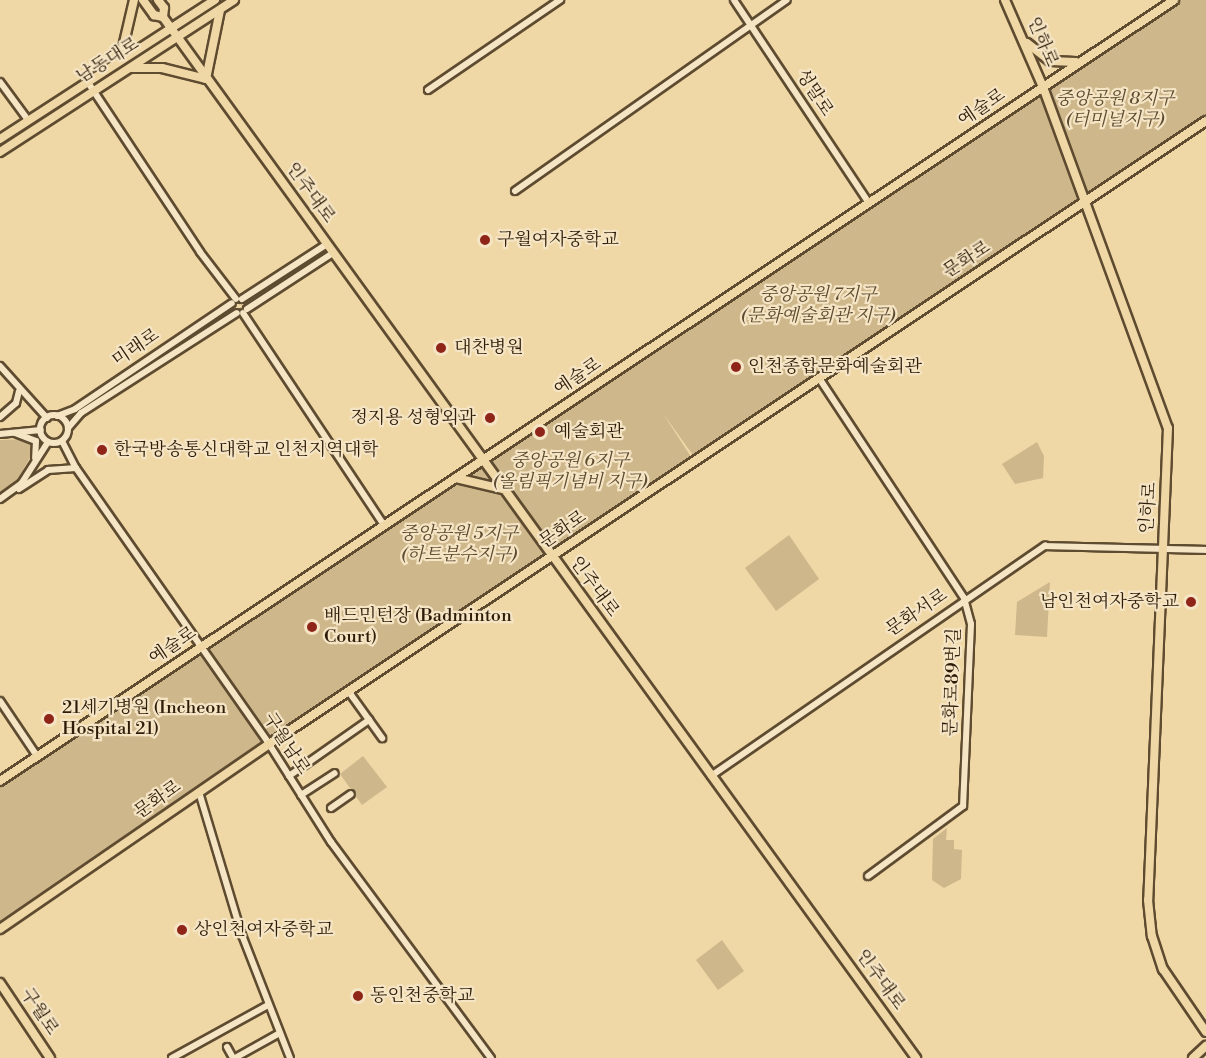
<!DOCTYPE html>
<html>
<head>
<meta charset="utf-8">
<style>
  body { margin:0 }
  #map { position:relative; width:1206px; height:1058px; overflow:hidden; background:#efd7a6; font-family:"Libre Bodoni","Noto Serif KR",serif }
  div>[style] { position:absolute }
  .green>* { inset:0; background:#ceb78b }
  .roads { filter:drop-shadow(2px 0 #5e4b30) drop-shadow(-2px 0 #5e4b30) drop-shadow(0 2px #5e4b30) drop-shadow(0 -2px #5e4b30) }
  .minor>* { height:6px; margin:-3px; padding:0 3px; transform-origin:3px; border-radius:3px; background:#f5e5c5 }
  .minor>.ring { margin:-3px; padding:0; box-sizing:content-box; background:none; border:6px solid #f5e5c5; border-radius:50% }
  .major>* { height:8px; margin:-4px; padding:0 4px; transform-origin:4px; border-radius:4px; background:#efd7a6 }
  .dots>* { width:16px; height:16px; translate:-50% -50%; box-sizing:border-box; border:3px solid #f5e5c5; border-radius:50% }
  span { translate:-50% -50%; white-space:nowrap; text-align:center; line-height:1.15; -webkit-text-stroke:4.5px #f5e5c5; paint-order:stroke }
  .street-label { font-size:18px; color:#2e1c08 }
  .park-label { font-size:18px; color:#5e4a2f; font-style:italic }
  .poi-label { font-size:18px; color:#2e1c08 }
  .left { translate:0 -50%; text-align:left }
  .right { translate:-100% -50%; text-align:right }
</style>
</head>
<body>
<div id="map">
  <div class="green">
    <i style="clip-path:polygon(1174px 0,1206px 0,1206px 121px,695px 458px,662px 412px,693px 460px,553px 554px,523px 518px,548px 557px,270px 740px,264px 737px,260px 750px,0 929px,0 781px,196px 651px,206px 654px,202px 647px)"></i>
    <i style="clip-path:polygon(29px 439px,35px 449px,10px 492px,0 499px,0 440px)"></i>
    <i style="clip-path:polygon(1037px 442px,1044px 456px,1043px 478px,1015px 484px,1002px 464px)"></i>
    <i style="clip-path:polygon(789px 535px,819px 579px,776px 611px,745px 568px)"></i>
    <i style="clip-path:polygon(1050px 582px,1047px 637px,1015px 635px,1017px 602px)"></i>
    <i style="clip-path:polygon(363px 756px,387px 787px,362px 805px,340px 774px)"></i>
    <i style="clip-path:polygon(947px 828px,946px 840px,954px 840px,954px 849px,962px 850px,961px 879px,944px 888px,932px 880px,933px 839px)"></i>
    <i style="clip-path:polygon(722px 940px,744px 971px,718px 990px,696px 960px)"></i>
  </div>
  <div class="roads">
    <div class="minor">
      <i style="left:734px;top:0;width:244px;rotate:56.4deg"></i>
      <i style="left:87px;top:81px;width:205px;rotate:56.5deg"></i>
      <i style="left:200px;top:252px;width:59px;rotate:52.5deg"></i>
      <i style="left:0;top:82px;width:47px;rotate:53.6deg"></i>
      <i style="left:428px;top:90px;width:160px;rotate:-34.3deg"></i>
      <i style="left:515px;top:191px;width:332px;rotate:-35.1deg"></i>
      <i style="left:242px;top:299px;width:101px;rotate:-32.9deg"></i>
      <i style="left:247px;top:309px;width:103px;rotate:-33.1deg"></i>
      <i style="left:243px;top:313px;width:255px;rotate:56.4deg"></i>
      <i style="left:0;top:366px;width:70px;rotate:47.9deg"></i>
      <i style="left:819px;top:378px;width:263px;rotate:56.6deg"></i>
      <i style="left:964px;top:598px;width:27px;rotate:75deg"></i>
      <i style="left:971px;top:624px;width:182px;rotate:92.5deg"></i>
      <i style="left:963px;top:806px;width:118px;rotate:143.6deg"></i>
      <i class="ring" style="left:40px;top:415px;width:22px;height:22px"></i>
      <i style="left:57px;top:416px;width:19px;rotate:-21deg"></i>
      <i style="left:75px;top:409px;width:189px;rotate:-34deg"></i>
      <i style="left:0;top:417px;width:21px;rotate:-41deg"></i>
      <i style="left:16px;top:403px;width:12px;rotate:-76deg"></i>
      <i style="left:68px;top:428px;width:20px;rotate:-49deg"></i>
      <i style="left:81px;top:413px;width:185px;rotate:-32.7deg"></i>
      <i style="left:15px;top:433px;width:22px;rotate:21deg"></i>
      <i style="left:36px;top:441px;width:17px;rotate:93deg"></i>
      <i style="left:0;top:434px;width:41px;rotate:-5.6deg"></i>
      <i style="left:62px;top:441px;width:30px;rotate:63deg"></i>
      <i style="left:76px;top:468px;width:337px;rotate:55deg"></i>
      <i style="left:269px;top:744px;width:116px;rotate:57.7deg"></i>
      <i style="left:331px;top:842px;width:269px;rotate:53.5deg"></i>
      <i style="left:19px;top:489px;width:35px;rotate:-33deg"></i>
      <i style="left:48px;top:470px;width:28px;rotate:-4deg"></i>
      <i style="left:0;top:499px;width:26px;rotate:-36deg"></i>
      <i style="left:21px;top:484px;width:50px;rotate:-57.3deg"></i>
      <i style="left:349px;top:692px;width:57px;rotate:54.3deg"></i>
      <i style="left:0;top:701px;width:66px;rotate:56.1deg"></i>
      <i style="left:289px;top:776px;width:98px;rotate:-35deg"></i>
      <i style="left:711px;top:776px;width:406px;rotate:-34.6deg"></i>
      <i style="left:1045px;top:546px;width:161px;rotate:1.4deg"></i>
      <i style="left:199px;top:792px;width:149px;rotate:73.3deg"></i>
      <i style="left:242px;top:935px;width:132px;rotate:68.7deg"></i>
      <i style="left:301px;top:795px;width:40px;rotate:-32.9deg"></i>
      <i style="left:331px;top:808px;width:24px;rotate:-35deg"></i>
      <i style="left:227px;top:1047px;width:13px;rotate:61deg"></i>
      <i style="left:172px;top:1058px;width:110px;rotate:-28.9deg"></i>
      <i style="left:235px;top:1058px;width:51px;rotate:-29.1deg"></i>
    </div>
    <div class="major">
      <i style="left:143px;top:0;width:19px;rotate:54deg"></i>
      <i style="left:154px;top:15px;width:9px;rotate:13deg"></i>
      <i style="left:163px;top:17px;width:1285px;rotate:54.12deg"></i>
      <i style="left:158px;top:0;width:10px;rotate:53deg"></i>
      <i style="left:164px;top:8px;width:9px;rotate:96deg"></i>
      <i style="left:1005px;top:0;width:95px;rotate:66.4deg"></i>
      <i style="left:1043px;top:87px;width:363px;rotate:69.9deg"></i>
      <i style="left:1168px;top:428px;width:472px;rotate:92.4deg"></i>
      <i style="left:1148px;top:900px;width:36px;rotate:84deg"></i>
      <i style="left:1152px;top:936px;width:35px;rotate:72deg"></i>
      <i style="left:1163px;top:969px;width:76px;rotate:55.7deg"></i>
      <i style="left:1027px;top:43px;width:29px;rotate:38deg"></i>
      <i style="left:1050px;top:61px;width:26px;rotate:2deg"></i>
      <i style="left:120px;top:60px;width:62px;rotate:-76.9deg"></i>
      <i style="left:132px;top:68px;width:30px"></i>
      <i style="left:162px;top:68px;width:45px;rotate:14deg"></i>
      <i style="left:206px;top:79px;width:70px;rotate:-78.5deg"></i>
      <i style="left:0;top:139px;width:256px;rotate:-32.9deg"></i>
      <i style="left:0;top:152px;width:279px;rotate:-33deg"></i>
      <i style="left:456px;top:478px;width:47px;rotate:13.4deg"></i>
      <i style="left:0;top:781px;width:1410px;rotate:-33.63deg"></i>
      <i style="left:0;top:929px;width:326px;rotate:-34.5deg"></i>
      <i style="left:269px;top:744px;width:1125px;rotate:-33.62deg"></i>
      <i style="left:0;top:983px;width:90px;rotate:56.3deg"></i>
      <i style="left:1193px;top:1058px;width:18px;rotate:-43deg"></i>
    </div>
  </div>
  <div class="dots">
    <i style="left:485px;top:240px;background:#8f2418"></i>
    <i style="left:441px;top:348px;background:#8f2418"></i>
    <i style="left:736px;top:367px;background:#8f2418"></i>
    <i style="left:490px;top:418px;background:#8f2418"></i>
    <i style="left:540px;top:432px;background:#8f2418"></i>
    <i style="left:102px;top:450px;background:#8f2418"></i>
    <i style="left:1191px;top:602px;background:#8f2418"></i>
    <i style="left:312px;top:627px;background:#8f2418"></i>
    <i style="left:49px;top:719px;background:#8f2418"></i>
    <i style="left:182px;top:930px;background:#8f2418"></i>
    <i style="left:358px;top:996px;background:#8f2418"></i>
  </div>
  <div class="street-label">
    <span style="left:1042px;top:42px;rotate:67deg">인하로</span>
    <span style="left:108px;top:61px;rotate:-32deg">남동대로</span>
    <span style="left:814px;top:93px;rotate:57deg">성말로</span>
    <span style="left:982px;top:108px;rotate:-34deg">예술로</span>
    <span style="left:310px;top:193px;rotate:54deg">인주대로</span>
    <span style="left:967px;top:260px;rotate:-33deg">문화로</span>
    <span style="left:136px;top:348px;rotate:-34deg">미래로</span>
    <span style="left:578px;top:377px;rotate:-34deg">예술로</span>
    <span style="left:1149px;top:508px;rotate:-86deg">인하로</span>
    <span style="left:563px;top:530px;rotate:-34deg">문화로</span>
    <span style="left:594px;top:587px;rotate:54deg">인주대로</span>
    <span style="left:917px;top:613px;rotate:-34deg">문화서로</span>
    <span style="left:173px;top:646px;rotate:-34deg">예술로</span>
    <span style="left:953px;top:682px;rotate:-88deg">문화로89번길</span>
    <span style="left:286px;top:744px;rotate:57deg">구월남로</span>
    <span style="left:158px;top:800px;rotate:-35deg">문화로</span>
    <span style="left:880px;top:980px;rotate:54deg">인주대로</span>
    <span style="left:39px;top:1012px;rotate:56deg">구월로</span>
  </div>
  <div class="park-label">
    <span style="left:1115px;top:110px">중앙공원 8지구<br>(터미널지구)</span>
    <span style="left:818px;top:306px">중앙공원 7지구<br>(문화예술회관 지구)</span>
    <span style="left:570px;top:472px">중앙공원 6지구<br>(올림픽기념비 지구)</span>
    <span style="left:459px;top:545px">중앙공원 5지구<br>(하트분수지구)</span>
  </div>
  <div class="poi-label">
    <span class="left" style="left:497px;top:240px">구월여자중학교</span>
    <span class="left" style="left:454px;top:348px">대찬병원</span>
    <span class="left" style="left:748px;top:367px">인천종합문화예술회관</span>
    <span class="right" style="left:476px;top:418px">정지용 성형외과</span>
    <span class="left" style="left:554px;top:432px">예술회관</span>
    <span class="left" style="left:114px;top:450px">한국방송통신대학교 인천지역대학</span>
    <span class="right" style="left:1179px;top:602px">남인천여자중학교</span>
    <span class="left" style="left:324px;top:627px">배드민턴장 (Badminton<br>Court)</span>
    <span class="left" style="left:62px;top:719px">21세기병원 (Incheon<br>Hospital 21)</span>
    <span class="left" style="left:194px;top:930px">상인천여자중학교</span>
    <span class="left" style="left:370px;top:996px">동인천중학교</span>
  </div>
</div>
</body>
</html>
